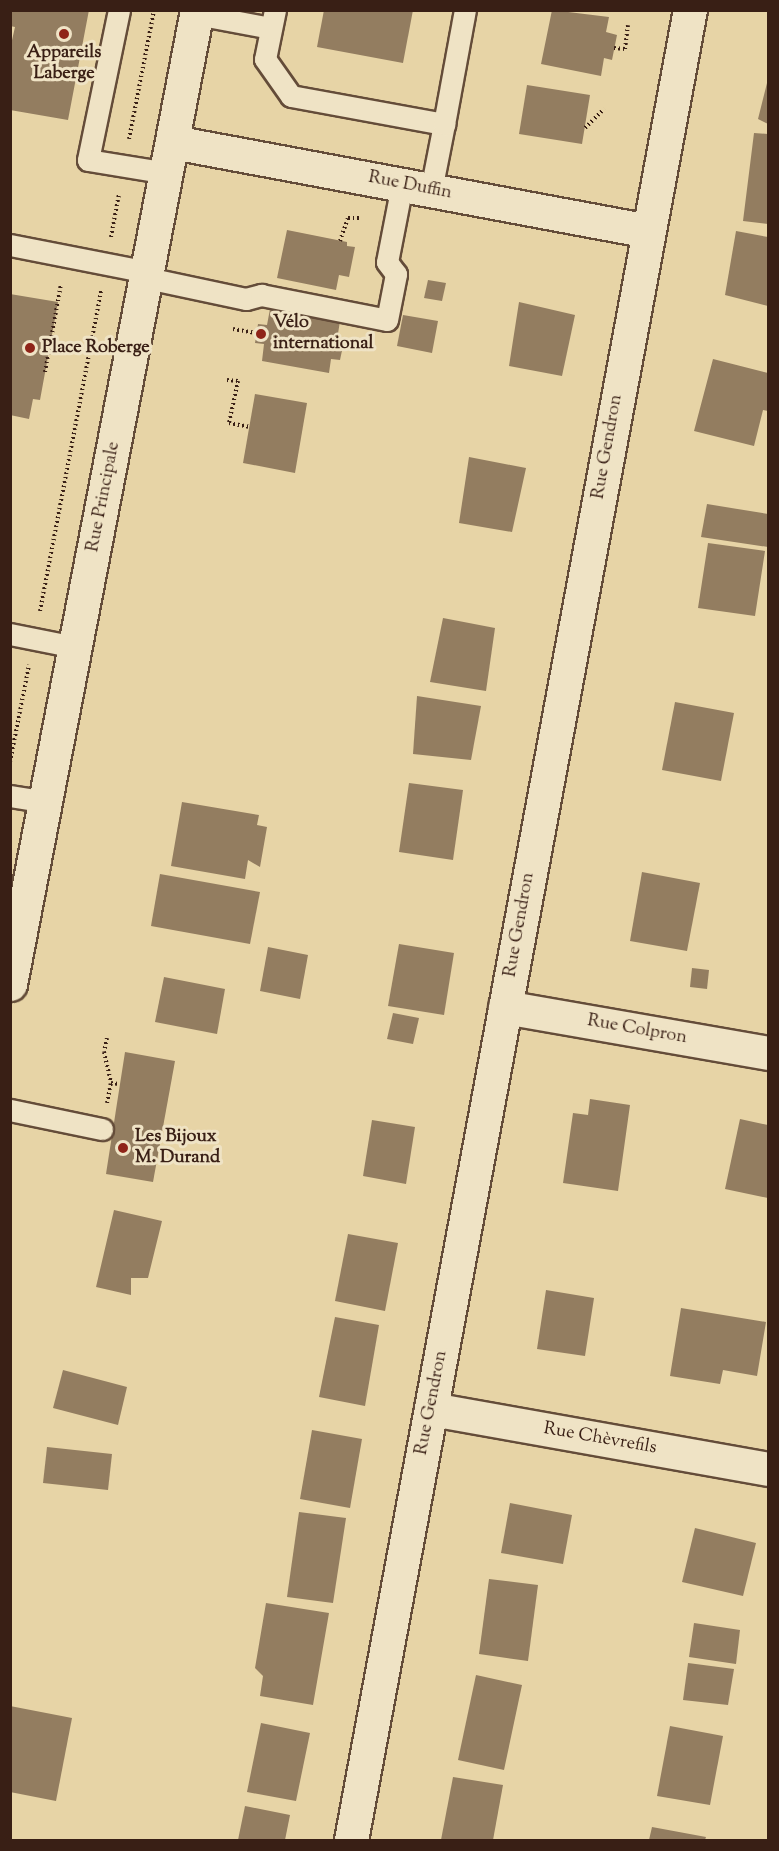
<!DOCTYPE html>
<html>
<head>
<meta charset="utf-8">
<style>
  body { margin:0 }
  #map { position:relative; width:779px; height:1851px; overflow:hidden; background:#e7d4a6; font-family:"Sorts Mill Goudy",serif }
  div>[style] { position:absolute }
  .building>* { inset:0; background:#937d60 }
  .path>* { height:4px; margin-top:-2px; transform-origin:0; background:repeating-linear-gradient(90deg,#391f15 0 1.5px,transparent 0 4.5px) }
  .roads { filter:drop-shadow(2px 0 #644c39) drop-shadow(-2px 0 #644c39) drop-shadow(0 2px #644c39) drop-shadow(0 -2px #644c39) }
  .service>* { height:21px; margin:-10.5px; padding:0 10.5px; transform-origin:10.5px; border-radius:10.5px; background:#efe3c5 }
  .minor>* { height:33px; margin:-16.5px; padding:0 16.5px; transform-origin:16.5px; border-radius:16.5px; background:#efe3c5 }
  .tertiary>* { height:33px; margin:-16.5px; padding:0 16.5px; transform-origin:16.5px; border-radius:16.5px; background:#efe3c5 }
  .dots>* { width:16px; height:16px; translate:-50% -50%; box-sizing:border-box; border:3px solid #efe3c5; border-radius:50% }
  span { translate:-50% -50%; white-space:nowrap; text-align:center; line-height:1.15; -webkit-text-stroke:6px #efe3c5; paint-order:stroke }
  .poi-label { font-size:18px; color:#391f15; font-weight:700 }
  .left { translate:0 -50%; text-align:left }
  .street-label { font-size:18px; color:#391f15 }
  .frame { position:absolute; inset:0; border:12px solid #391f15; pointer-events:none }
</style>
</head>
<body>
<div id="map">
  <div class="building">
    <i style="clip-path:polygon(10px 10px,89px 10px,68px 120px,10px 110px,10px 49px,15px 27px,10px 26px)"></i>
    <i style="clip-path:polygon(324px 10px,413px 10px,403px 63px,317px 47px)"></i>
    <i style="clip-path:polygon(552px 10px,609px 17px,606px 32px,617px 35px,612px 60px,604px 58px,601px 76px,541px 64px)"></i>
    <i style="clip-path:polygon(768px 79px,768px 124px,758px 119px)"></i>
    <i style="clip-path:polygon(527px 85px,590px 95px,582px 144px,519px 134px)"></i>
    <i style="clip-path:polygon(754px 133px,768px 134px,768px 224px,743px 221px)"></i>
    <i style="clip-path:polygon(287px 230px,347px 242px,347px 246px,355px 247px,349px 277px,339px 275px,336px 290px,277px 278px)"></i>
    <i style="clip-path:polygon(736px 231px,768px 237px,768px 306px,725px 295px)"></i>
    <i style="clip-path:polygon(428px 280px,446px 283px,442px 301px,424px 298px)"></i>
    <i style="clip-path:polygon(10px 294px,58px 302px,40px 400px,33px 399px,29px 419px,10px 415px)"></i>
    <i style="clip-path:polygon(519px 302px,575px 315px,562px 376px,509px 366px)"></i>
    <i style="clip-path:polygon(270px 309px,340px 321px,337px 340px,344px 341px,340px 360px,331px 359px,329px 373px,262px 361px,264px 344px,255px 343px,258px 324px,267px 325px)"></i>
    <i style="clip-path:polygon(403px 315px,438px 321px,432px 353px,397px 346px)"></i>
    <i style="clip-path:polygon(713px 359px,768px 373px,768px 411px,763px 410px,754px 446px,694px 431px)"></i>
    <i style="clip-path:polygon(255px 394px,307px 403px,295px 473px,243px 463px)"></i>
    <i style="clip-path:polygon(469px 457px,526px 468px,512px 532px,459px 523px)"></i>
    <i style="clip-path:polygon(707px 504px,768px 514px,768px 547px,701px 537px)"></i>
    <i style="clip-path:polygon(708px 543px,765px 551px,755px 616px,698px 608px)"></i>
    <i style="clip-path:polygon(443px 618px,495px 628px,486px 691px,430px 682px)"></i>
    <i style="clip-path:polygon(417px 696px,481px 706px,471px 760px,413px 754px)"></i>
    <i style="clip-path:polygon(675px 702px,734px 713px,721px 781px,662px 770px)"></i>
    <i style="clip-path:polygon(409px 783px,463px 790px,453px 860px,399px 852px)"></i>
    <i style="clip-path:polygon(182px 802px,259px 815px,257px 825px,267px 827px,260px 867px,248px 860px,245px 879px,171px 866px)"></i>
    <i style="clip-path:polygon(642px 872px,700px 883px,687px 951px,630px 941px)"></i>
    <i style="clip-path:polygon(160px 874px,260px 892px,250px 944px,151px 926px)"></i>
    <i style="clip-path:polygon(399px 944px,454px 953px,444px 1015px,388px 1006px)"></i>
    <i style="clip-path:polygon(268px 947px,308px 955px,300px 999px,260px 991px)"></i>
    <i style="clip-path:polygon(692px 968px,709px 970px,707px 989px,690px 987px)"></i>
    <i style="clip-path:polygon(164px 977px,225px 989px,217px 1034px,155px 1022px)"></i>
    <i style="clip-path:polygon(393px 1013px,419px 1018px,413px 1044px,387px 1039px)"></i>
    <i style="clip-path:polygon(125px 1052px,175px 1061px,153px 1182px,106px 1174px)"></i>
    <i style="clip-path:polygon(590px 1099px,630px 1105px,618px 1191px,563px 1183px,573px 1113px,588px 1115px)"></i>
    <i style="clip-path:polygon(740px 1119px,768px 1125px,768px 1198px,725px 1189px)"></i>
    <i style="clip-path:polygon(372px 1120px,415px 1127px,406px 1184px,363px 1176px)"></i>
    <i style="clip-path:polygon(114px 1210px,162px 1221px,148px 1278px,131px 1278px,131px 1295px,96px 1287px)"></i>
    <i style="clip-path:polygon(348px 1234px,398px 1243px,385px 1311px,335px 1301px)"></i>
    <i style="clip-path:polygon(546px 1290px,594px 1298px,585px 1356px,537px 1349px)"></i>
    <i style="clip-path:polygon(681px 1308px,766px 1322px,757px 1376px,723px 1370px,720px 1384px,670px 1376px)"></i>
    <i style="clip-path:polygon(335px 1317px,379px 1325px,365px 1406px,319px 1397px)"></i>
    <i style="clip-path:polygon(63px 1370px,127px 1387px,118px 1425px,53px 1408px)"></i>
    <i style="clip-path:polygon(312px 1430px,362px 1439px,350px 1508px,300px 1499px)"></i>
    <i style="clip-path:polygon(47px 1447px,112px 1454px,108px 1490px,43px 1483px)"></i>
    <i style="clip-path:polygon(510px 1503px,572px 1515px,563px 1564px,501px 1553px)"></i>
    <i style="clip-path:polygon(299px 1512px,346px 1518px,333px 1603px,287px 1597px)"></i>
    <i style="clip-path:polygon(695px 1528px,756px 1543px,743px 1596px,682px 1582px)"></i>
    <i style="clip-path:polygon(489px 1579px,538px 1585px,528px 1661px,479px 1654px)"></i>
    <i style="clip-path:polygon(266px 1603px,329px 1613px,313px 1705px,260px 1696px,263px 1676px,255px 1668px)"></i>
    <i style="clip-path:polygon(694px 1623px,740px 1630px,736px 1664px,689px 1657px)"></i>
    <i style="clip-path:polygon(688px 1663px,734px 1669px,728px 1705px,683px 1700px)"></i>
    <i style="clip-path:polygon(476px 1675px,522px 1685px,504px 1770px,458px 1760px)"></i>
    <i style="clip-path:polygon(10px 1706px,72px 1718px,56px 1801px,10px 1792px)"></i>
    <i style="clip-path:polygon(261px 1723px,310px 1733px,296px 1801px,247px 1792px)"></i>
    <i style="clip-path:polygon(670px 1726px,723px 1736px,710px 1805px,657px 1796px)"></i>
    <i style="clip-path:polygon(453px 1777px,503px 1785px,493px 1840px,441px 1840px)"></i>
    <i style="clip-path:polygon(245px 1806px,290px 1815px,285px 1840px,238px 1840px)"></i>
    <i style="clip-path:polygon(652px 1827px,706px 1837px,705px 1840px,649px 1840px)"></i>
  </div>
  <div class="path">
    <i style="left:324px;top:10px;width:1px;rotate:90deg"></i>
    <i style="left:614px;top:48px;width:11px;rotate:5deg"></i>
    <i style="left:625px;top:49px;width:24px;rotate:-83deg"></i>
    <i style="left:585px;top:128px;width:27px;rotate:-45deg"></i>
    <i style="left:129px;top:139px;width:131px;rotate:-79deg"></i>
    <i style="left:111px;top:237px;width:44px;rotate:-79.5deg"></i>
    <i style="left:340px;top:241px;width:24px;rotate:-71deg"></i>
    <i style="left:348px;top:218px;width:13px"></i>
    <i style="left:233px;top:329px;width:23px;rotate:10deg"></i>
    <i style="left:45px;top:372px;width:89px;rotate:-79.7deg"></i>
    <i style="left:227px;top:380px;width:11px;rotate:5deg"></i>
    <i style="left:238px;top:381px;width:43px;rotate:102.1deg"></i>
    <i style="left:229px;top:423px;width:20px;rotate:11deg"></i>
    <i style="left:40px;top:611px;width:326px;rotate:-79.2deg"></i>
    <i style="left:10px;top:762px;width:99px;rotate:-78.9deg"></i>
    <i style="left:107px;top:1038px;width:14px;rotate:102deg"></i>
    <i style="left:104px;top:1052px;width:32px;rotate:77deg"></i>
    <i style="left:111px;top:1083px;width:8px;rotate:7deg"></i>
    <i style="left:107px;top:1103px;width:20px;rotate:-79deg"></i>
  </div>
  <div class="roads">
    <div class="service">
      <i style="left:119px;top:10px;width:153px;rotate:101.7deg"></i>
      <i style="left:88px;top:160px;width:80px;rotate:9.3deg"></i>
      <i style="left:275px;top:10px;width:50px;rotate:101.5deg"></i>
      <i style="left:265px;top:59px;width:45px;rotate:54.9deg"></i>
      <i style="left:291px;top:96px;width:156px;rotate:10.4deg"></i>
      <i style="left:444px;top:124px;width:67px;rotate:101.1deg"></i>
      <i style="left:196px;top:14px;width:76px;rotate:10.6deg"></i>
      <i style="left:444px;top:124px;width:116px;rotate:-79.6deg"></i>
      <i style="left:10px;top:245px;width:141px;rotate:11.1deg"></i>
      <i style="left:147px;top:278px;width:101px;rotate:12deg"></i>
      <i style="left:246px;top:299px;width:16px;rotate:-15deg"></i>
      <i style="left:261px;top:295px;width:128px;rotate:11.2deg"></i>
      <i style="left:387px;top:320px;width:47px;rotate:-78.9deg"></i>
      <i style="left:396px;top:274px;width:15px;rotate:-127deg"></i>
      <i style="left:387px;top:262px;width:78px;rotate:-79deg"></i>
      <i style="left:10px;top:634px;width:66px;rotate:11.3deg"></i>
      <i style="left:10px;top:796px;width:36px;rotate:9deg"></i>
      <i style="left:10px;top:1110px;width:94px;rotate:11.7deg"></i>
    </div>
    <div class="minor">
      <i style="left:173px;top:142px;width:483px;rotate:10.6deg"></i>
      <i style="left:505px;top:1007px;width:267px;rotate:9.9deg"></i>
      <i style="left:431px;top:1409px;width:342px;rotate:10.1deg"></i>
      <i style="left:351px;top:1840px;width:1861px;rotate:-79.51deg"></i>
    </div>
    <div class="tertiary">
      <i style="left:10px;top:984px;width:992px;rotate:-79.13deg"></i>
    </div>
  </div>
  <div class="dots">
    <i style="left:64px;top:34px;background:#8f2418"></i>
    <i style="left:261px;top:334px;background:#8f2418"></i>
    <i style="left:30px;top:348px;background:#8f2418"></i>
    <i style="left:123px;top:1148px;background:#8f2418"></i>
  </div>
  <div class="poi-label">
    <span style="left:64px;top:64px">Appareils<br>Laberge</span>
    <span class="left" style="left:273px;top:334px">Vélo<br>international</span>
    <span class="left" style="left:42px;top:348px">Place Roberge</span>
    <span class="left" style="left:135px;top:1148px">Les Bijoux<br>M. Durand</span>
  </div>
  <div class="street-label">
    <span style="left:410px;top:186px;rotate:11deg">Rue Duffin</span>
    <span style="left:608px;top:447px;rotate:-80deg">Rue Gendron</span>
    <span style="left:104px;top:497px;rotate:-79deg">Rue Principale</span>
    <span style="left:520px;top:925px;rotate:-80deg">Rue Gendron</span>
    <span style="left:637px;top:1030px;rotate:10deg">Rue Colpron</span>
    <span style="left:432px;top:1403px;rotate:-79deg">Rue Gendron</span>
    <span style="left:600px;top:1439px;rotate:10deg">Rue Chèvrefils</span>
  </div>
  <div class="frame"></div>
</div>
</body>
</html>
